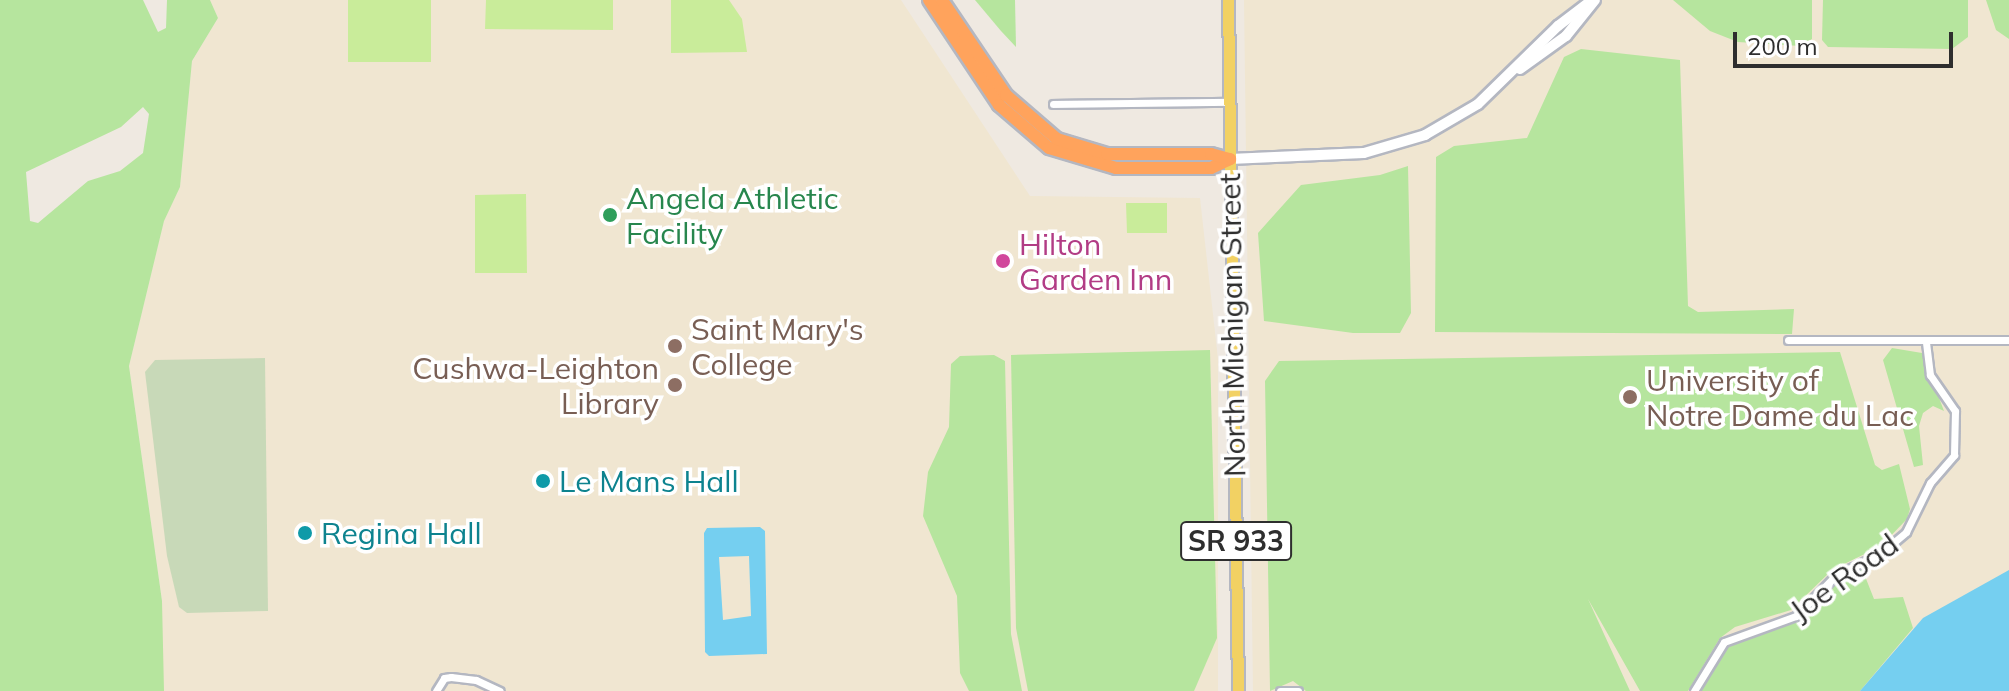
<!DOCTYPE html>
<html>
<head>
<meta charset="utf-8">
<style>
  body { margin:0 }
  #map { position:relative; width:2009px; height:691px; overflow:hidden; background:#efe9e1; font-family:Mulish,sans-serif }
  div>[style] { position:absolute }
  .education>* { inset:0; background:#f0e6d1 }
  .green>* { inset:0; background:#b6e59e }
  .cemetery>* { inset:0; background:#c8d9b8 }
  .pitch>* { inset:0; background:#c9ec9a }
  .water>* { inset:0; background:#75cff0 }
  .roads { filter:drop-shadow(2px 0 #b4b7c1) drop-shadow(-2px 0 #b4b7c1) drop-shadow(0 2px #b4b7c1) drop-shadow(0 -2px #b4b7c1) }
  .street>* { height:7px; margin:-3.5px; padding:0 3.5px; transform-origin:3.5px; border-radius:3.5px; background:#fff }
  .secondary>* { height:10px; margin:-5px; padding:0 5px; transform-origin:5px; border-radius:5px; background:#fff }
  .primary>* { height:11px; margin:-5.5px; padding:0 5.5px; transform-origin:5.5px; border-radius:5.5px; background:#f2d163 }
  .highway>* { height:12px; margin:-6px; padding:0 6px; transform-origin:6px; border-radius:6px; background:#ffa35c }
  .dots>* { width:22px; height:22px; translate:-50% -50%; box-sizing:border-box; border:4px solid #fff; border-radius:50% }
  span { translate:-50% -50%; white-space:nowrap; text-align:center; line-height:1.15; -webkit-text-stroke:7px #fff; paint-order:stroke }
  .shield-label span { padding:2px 6px; background:#fff; border:2px solid; border-radius:6px; -webkit-text-stroke-width:0 }
  .shield-label { font-size:28px; color:#2e2e2e; font-weight:700 }
  .leisure-label { font-size:30px; color:#27864d }
  .left { translate:0 -50%; text-align:left }
  .hotel-label { font-size:30px; color:#b23c85 }
  .street-label { font-size:30px; color:#2e2e2e }
  .education-label { font-size:30px; color:#785e54 }
  .right { translate:-100% -50%; text-align:right }
  .culture-label { font-size:30px; color:#0d838f }
  .scale { position:absolute; left:1733px; top:32px; width:220px; height:36px; box-sizing:border-box; border:4px solid #2e2e2e; border-top:0; padding-left:10px; font-size:24px; line-height:28px; white-space:nowrap; color:#2e2e2e; -webkit-text-stroke:6px #fff; paint-order:stroke }
</style>
</head>
<body>
<div id="map">
  <div class="education">
    <i style="clip-path:polygon(210px 0,901px 0,1030px 196px,1200px 198px,1218px 359px,1218px 691px,161px 691px,162px 601px,129px 366px,164px 220px,180px 187px,192px 61px,218px 18px)"></i>
    <i style="clip-path:polygon(1244px 0,2009px 0,2009px 691px,1253px 691px)"></i>
  </div>
  <div class="green">
    <i style="clip-path:polygon(evenodd,0 0,143px 0,158px 32px,166px 28px,167px 0,210px 0,218px 18px,192px 61px,180px 187px,164px 221px,129px 366px,162px 601px,164px 691px,0 691px,0 0,143px 107px,149px 114px,143px 153px,120px 171px,88px 181px,38px 223px,30px 221px,26px 172px,121px 127px,143px 107px)"></i>
    <i style="clip-path:polygon(975px 0,1015px 0,1016px 47px,1001px 31px)"></i>
    <i style="clip-path:polygon(1673px 0,1812px 0,1812px 39px,1800px 46px,1738px 42px,1710px 31px)"></i>
    <i style="clip-path:polygon(1823px 0,1968px 0,1968px 37px,1952px 49px,1828px 47px,1822px 40px)"></i>
    <i style="clip-path:polygon(1986px 0,2009px 0,2009px 39px,1996px 30px)"></i>
    <i style="clip-path:polygon(1581px 49px,1680px 60px,1688px 306px,1698px 312px,1794px 309px,1792px 334px,1435px 332px,1436px 157px,1454px 146px,1527px 138px,1564px 57px)"></i>
    <i style="clip-path:polygon(1408px 166px,1411px 313px,1400px 333px,1353px 333px,1264px 321px,1258px 233px,1301px 185px,1380px 175px)"></i>
    <i style="clip-path:polygon(1892px 348px,1922px 353px,1944px 411px,1933px 406px,1923px 413px,1919px 426px,1923px 465px,1914px 467px,1883px 360px)"></i>
    <i style="clip-path:polygon(1210px 350px,1217px 638px,1194px 691px,1028px 691px,1016px 628px,1011px 355px)"></i>
    <i style="clip-path:polygon(1840px 352px,1875px 465px,1882px 470px,1899px 464px,1910px 509px,1907px 519px,1881px 546px,1832px 570px,1791px 610px,1735px 627px,1720px 638px,1688px 691px,1640px 691px,1588px 599px,1630px 691px,1306px 691px,1293px 681px,1270px 691px,1265px 381px,1279px 361px)"></i>
    <i style="clip-path:polygon(994px 355px,1005px 361px,1011px 634px,1022px 691px,969px 691px,960px 673px,957px 596px,923px 516px,928px 472px,949px 427px,951px 364px,960px 356px)"></i>
    <i style="clip-path:polygon(1861px 566px,1874px 599px,1903px 597px,1913px 628px,1860px 691px,1700px 691px,1727px 645px,1800px 620px,1831px 585px)"></i>
  </div>
  <div class="cemetery">
    <i style="clip-path:polygon(265px 358px,268px 611px,187px 613px,179px 607px,167px 556px,145px 372px,155px 360px)"></i>
  </div>
  <div class="pitch">
    <i style="clip-path:polygon(348px 0,431px 0,431px 62px,348px 62px)"></i>
    <i style="clip-path:polygon(486px 0,613px 0,613px 30px,485px 29px)"></i>
    <i style="clip-path:polygon(671px 0,729px 0,742px 19px,747px 52px,671px 53px)"></i>
    <i style="clip-path:polygon(526px 194px,527px 273px,475px 273px,475px 195px)"></i>
    <i style="clip-path:polygon(1126px 203px,1167px 203px,1167px 233px,1127px 233px)"></i>
  </div>
  <div class="water">
    <i style="clip-path:polygon(evenodd,760px 527px,765px 531px,767px 654px,709px 656px,705px 652px,704px 533px,707px 528px,760px 527px,749px 556px,751px 616px,723px 620px,719px 557px,749px 556px)"></i>
    <i style="clip-path:polygon(2009px 570px,2009px 691px,1860px 691px,1923px 618px)"></i>
  </div>
  <div class="roads">
    <div class="street">
      <i style="left:1053px;top:104px;width:176px;rotate:-0.7deg"></i>
      <i style="left:1788px;top:340px;width:221px"></i>
      <i style="left:436px;top:691px;width:15px;rotate:-58deg"></i>
      <i style="left:444px;top:678px;width:7px;rotate:-8deg"></i>
      <i style="left:451px;top:677px;width:25px;rotate:7deg"></i>
      <i style="left:476px;top:680px;width:26px;rotate:25deg"></i>
      <i style="left:1280px;top:691px;width:18px"></i>
      <i style="left:1694px;top:691px;width:57px;rotate:-58.5deg"></i>
      <i style="left:1724px;top:642px;width:77px;rotate:-19.9deg"></i>
      <i style="left:1796px;top:616px;width:57px;rotate:-45.7deg"></i>
      <i style="left:1836px;top:575px;width:49px;rotate:-25.5deg"></i>
      <i style="left:1880px;top:554px;width:34px;rotate:-40deg"></i>
      <i style="left:1906px;top:532px;width:55px;rotate:-63.9deg"></i>
      <i style="left:1930px;top:483px;width:37px;rotate:-49deg"></i>
      <i style="left:1954px;top:455px;width:44px;rotate:-88.7deg"></i>
      <i style="left:1955px;top:411px;width:44px;rotate:-124.8deg"></i>
      <i style="left:1930px;top:375px;width:35px;rotate:-97deg"></i>
    </div>
    <div class="secondary">
      <i style="left:1520px;top:69px;width:57px;rotate:-35.7deg"></i>
      <i style="left:1566px;top:36px;width:46px;rotate:-51.1deg"></i>
      <i style="left:1230px;top:159px;width:134px;rotate:-2.6deg"></i>
      <i style="left:1364px;top:153px;width:64px;rotate:-16.4deg"></i>
      <i style="left:1425px;top:135px;width:61px;rotate:-30.3deg"></i>
      <i style="left:1478px;top:104px;width:112px;rotate:-44.3deg"></i>
      <i style="left:1558px;top:26px;width:43px;rotate:-37.4deg"></i>
    </div>
    <div class="primary">
      <i style="left:1228px;top:0;width:691px;rotate:89.17deg"></i>
    </div>
    <div class="highway">
      <i style="left:929px;top:0;width:126px;rotate:56.3deg"></i>
      <i style="left:999px;top:105px;width:66px;rotate:40.7deg"></i>
      <i style="left:1049px;top:148px;width:70px;rotate:16.6deg"></i>
      <i style="left:1116px;top:168px;width:95px"></i>
      <i style="left:1211px;top:168px;width:21px;rotate:-25deg"></i>
      <i style="left:942px;top:0;width:115px;rotate:56deg"></i>
      <i style="left:1006px;top:95px;width:67px;rotate:40.8deg"></i>
      <i style="left:1057px;top:139px;width:52px;rotate:16.7deg"></i>
      <i style="left:1107px;top:154px;width:104px"></i>
      <i style="left:1211px;top:154px;width:20px;rotate:15deg"></i>
    </div>
  </div>
  <div class="dots">
    <i style="left:610px;top:215px;background:#2e9e5b"></i>
    <i style="left:1003px;top:261px;background:#d1479c"></i>
    <i style="left:675px;top:346px;background:#8d6e63"></i>
    <i style="left:675px;top:385px;background:#8d6e63"></i>
    <i style="left:1630px;top:397px;background:#8d6e63"></i>
    <i style="left:543px;top:481px;background:#0f9aa8"></i>
    <i style="left:305px;top:533px;background:#0f9aa8"></i>
  </div>
  <div class="shield-label">
    <span style="left:1236px;top:541px">SR 933</span>
  </div>
  <div class="leisure-label">
    <span class="left" style="left:626px;top:215px">Angela Athletic<br>Facility</span>
  </div>
  <div class="hotel-label">
    <span class="left" style="left:1019px;top:261px">Hilton<br>Garden Inn</span>
  </div>
  <div class="street-label">
    <span style="left:1232px;top:325px;rotate:-91deg">North Michigan Street</span>
    <span style="left:1844px;top:577px;rotate:-36deg">Joe Road</span>
  </div>
  <div class="education-label">
    <span class="left" style="left:691px;top:346px">Saint Mary's<br>College</span>
    <span class="right" style="left:659px;top:385px">Cushwa-Leighton<br>Library</span>
    <span class="left" style="left:1646px;top:397px">University of<br>Notre Dame du Lac</span>
  </div>
  <div class="culture-label">
    <span class="left" style="left:559px;top:481px">Le Mans Hall</span>
    <span class="left" style="left:321px;top:533px">Regina Hall</span>
  </div>
  <div class="scale">200 m</div>
</div>
</body>
</html>
